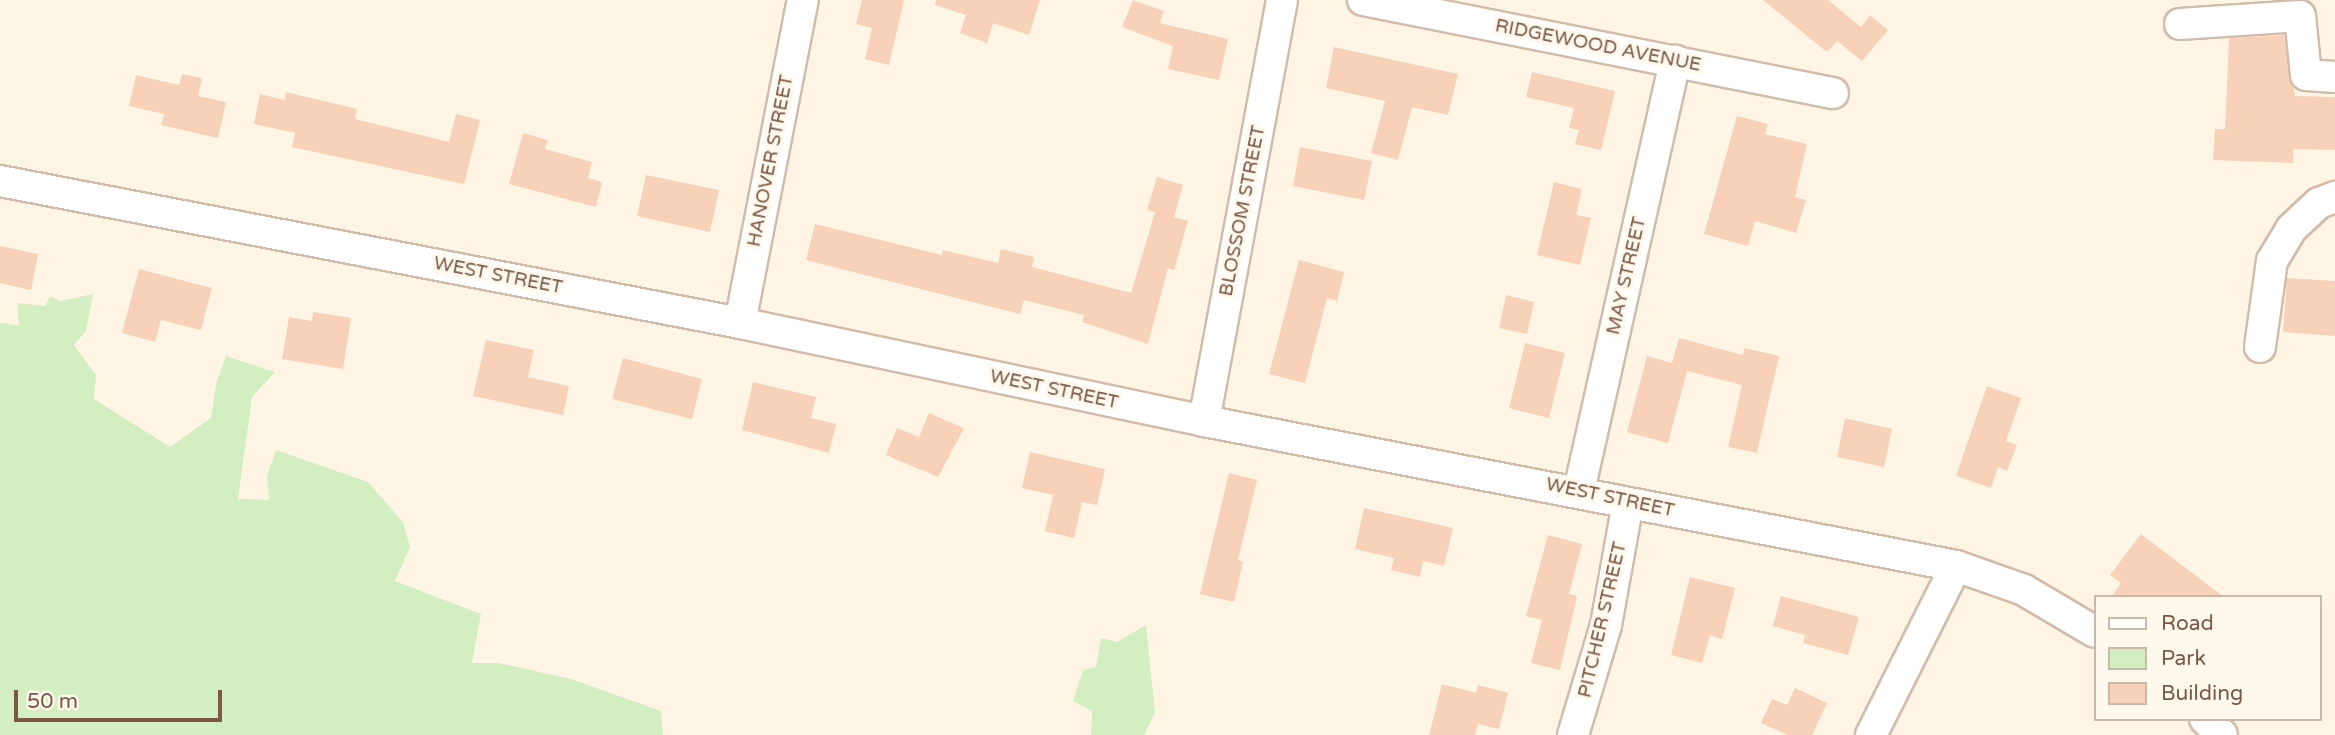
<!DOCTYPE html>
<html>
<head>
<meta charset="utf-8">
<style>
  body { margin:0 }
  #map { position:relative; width:2335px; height:735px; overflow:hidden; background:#fff5e5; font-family:"Varela Round",sans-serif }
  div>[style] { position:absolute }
  .green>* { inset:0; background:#d3eec1 }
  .building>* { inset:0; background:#f7d2b9 }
  .roads { filter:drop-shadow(2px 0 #d2bba9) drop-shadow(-2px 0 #d2bba9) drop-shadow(0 2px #d2bba9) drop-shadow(0 -2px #d2bba9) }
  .minor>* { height:30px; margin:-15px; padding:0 15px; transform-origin:15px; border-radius:15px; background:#fff }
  span { translate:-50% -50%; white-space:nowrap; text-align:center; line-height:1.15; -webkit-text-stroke:7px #fff8ed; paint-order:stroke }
  .street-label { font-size:19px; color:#7b5946 }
  .legend { position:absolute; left:2094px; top:595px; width:228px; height:126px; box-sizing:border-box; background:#fff8ed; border:2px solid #cab8aa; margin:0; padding:9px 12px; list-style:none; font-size:21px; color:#7b5946 }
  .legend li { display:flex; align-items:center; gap:14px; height:35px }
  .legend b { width:35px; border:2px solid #cab8aa }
  .scale { position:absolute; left:14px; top:690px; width:208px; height:32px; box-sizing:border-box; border:4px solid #7b5946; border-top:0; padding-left:9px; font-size:21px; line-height:24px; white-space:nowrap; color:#7b5946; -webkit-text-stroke:5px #fff8ed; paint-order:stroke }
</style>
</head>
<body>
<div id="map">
  <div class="green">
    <i style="clip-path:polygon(93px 294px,86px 331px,74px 345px,96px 375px,94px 399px,170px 447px,211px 418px,216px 384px,226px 356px,275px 372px,252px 397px,238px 499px,269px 500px,267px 476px,276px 450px,368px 482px,403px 522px,410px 547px,395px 581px,481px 614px,472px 663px,499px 663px,571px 679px,661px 711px,663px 735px,0 735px,0 323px,19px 325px,17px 303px,45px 306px,50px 296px,60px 301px)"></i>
    <i style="clip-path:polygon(1146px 625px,1155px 713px,1144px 735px,1091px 735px,1092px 711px,1073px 701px,1083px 670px,1096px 667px,1101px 638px,1117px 642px)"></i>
  </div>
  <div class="building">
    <i style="clip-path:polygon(862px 0,904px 0,889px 65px,865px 59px,872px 28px,856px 24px)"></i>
    <i style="clip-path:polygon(936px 0,1040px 0,1029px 35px,993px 23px,987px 43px,960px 33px,966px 15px,935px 5px)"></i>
    <i style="clip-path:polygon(1133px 0,1164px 11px,1160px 23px,1228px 39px,1219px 80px,1168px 69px,1173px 46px,1122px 27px)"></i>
    <i style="clip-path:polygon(1763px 0,1828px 0,1861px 27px,1870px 15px,1888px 30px,1862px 61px,1837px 41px,1827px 52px)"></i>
    <i style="clip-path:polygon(2284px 35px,2295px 96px,2335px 97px,2335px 150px,2293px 149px,2293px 163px,2213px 160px,2215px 129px,2225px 129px,2229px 38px)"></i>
    <i style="clip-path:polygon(1334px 47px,1458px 74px,1448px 115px,1412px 107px,1398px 160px,1371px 153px,1385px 101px,1326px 88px)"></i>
    <i style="clip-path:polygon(1532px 72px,1615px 91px,1601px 150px,1575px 144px,1579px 130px,1569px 128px,1574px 108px,1526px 97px)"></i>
    <i style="clip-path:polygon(182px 74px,202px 78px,198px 96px,226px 102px,218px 138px,161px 125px,164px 114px,129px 106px,136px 75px,179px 85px)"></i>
    <i style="clip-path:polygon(286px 92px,357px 109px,355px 119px,449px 142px,456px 114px,480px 120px,464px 184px,292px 147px,295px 133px,254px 124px,260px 94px,285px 100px)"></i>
    <i style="clip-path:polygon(1737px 116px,1768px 124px,1765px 134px,1807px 144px,1795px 197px,1806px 200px,1796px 233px,1755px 221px,1748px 246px,1704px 234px)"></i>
    <i style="clip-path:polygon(523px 133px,548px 140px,545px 149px,592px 162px,588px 178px,602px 182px,596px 207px,509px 184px)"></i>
    <i style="clip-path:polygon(1300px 147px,1372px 161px,1364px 200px,1293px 186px)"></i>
    <i style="clip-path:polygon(646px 175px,719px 190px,710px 232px,637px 216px)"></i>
    <i style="clip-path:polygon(1157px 177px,1183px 185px,1174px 217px,1188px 221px,1174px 270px,1168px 268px,1148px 344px,1082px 322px,1084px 315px,1024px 300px,1020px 314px,806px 260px,815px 224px,942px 255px,943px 250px,998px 263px,1001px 249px,1034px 257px,1032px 267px,1131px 293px,1155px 212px,1147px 210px)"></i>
    <i style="clip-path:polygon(1554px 182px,1582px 189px,1576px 215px,1591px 218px,1580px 265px,1537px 255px)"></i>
    <i style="clip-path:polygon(0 246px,38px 254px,31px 290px,0 283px)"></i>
    <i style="clip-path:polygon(1299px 260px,1344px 272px,1337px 301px,1327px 298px,1305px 383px,1269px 374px)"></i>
    <i style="clip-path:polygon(139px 269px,212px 288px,201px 330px,161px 320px,155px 342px,122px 333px)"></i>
    <i style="clip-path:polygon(2287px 278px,2335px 281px,2335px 336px,2283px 332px)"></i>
    <i style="clip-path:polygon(1506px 295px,1534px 302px,1527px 334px,1499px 328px)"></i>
    <i style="clip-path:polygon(313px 312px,351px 318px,343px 369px,282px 359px,289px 317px,312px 321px)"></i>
    <i style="clip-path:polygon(1679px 338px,1743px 355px,1744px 348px,1779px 356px,1757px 453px,1728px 447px,1742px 385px,1687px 371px,1668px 443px,1627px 432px,1647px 356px,1672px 363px)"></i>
    <i style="clip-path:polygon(486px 340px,534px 350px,528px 377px,569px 386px,563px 415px,473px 396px)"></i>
    <i style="clip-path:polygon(1525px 343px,1565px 353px,1549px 418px,1509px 408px)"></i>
    <i style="clip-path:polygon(623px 358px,702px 379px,692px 419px,612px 399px)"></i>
    <i style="clip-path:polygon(753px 382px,816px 397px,811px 418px,836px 424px,829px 453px,742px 430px)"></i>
    <i style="clip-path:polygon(1987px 386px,2021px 398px,2006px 441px,2017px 445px,2007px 471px,1998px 467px,1991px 488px,1956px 476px)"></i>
    <i style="clip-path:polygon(929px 413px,964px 428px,938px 477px,886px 455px,897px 428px,919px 437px)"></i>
    <i style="clip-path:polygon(1845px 418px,1892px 429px,1884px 467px,1837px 457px)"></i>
    <i style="clip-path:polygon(1030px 452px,1105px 469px,1097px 505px,1082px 502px,1074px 538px,1045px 531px,1053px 495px,1022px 488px)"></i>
    <i style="clip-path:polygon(1229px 473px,1257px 480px,1238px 560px,1243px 562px,1234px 602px,1200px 594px)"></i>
    <i style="clip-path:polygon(1364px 508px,1453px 528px,1444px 566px,1423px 561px,1420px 577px,1391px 570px,1394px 558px,1355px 549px)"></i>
    <i style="clip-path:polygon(2141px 534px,2224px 597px,2111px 597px,2121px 583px,2110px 575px)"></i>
    <i style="clip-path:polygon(1548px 535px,1582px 544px,1569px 594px,1577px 596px,1560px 670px,1531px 663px,1542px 620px,1526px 616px)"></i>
    <i style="clip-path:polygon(1690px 577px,1735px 588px,1722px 639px,1710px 635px,1702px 663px,1671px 655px)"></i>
    <i style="clip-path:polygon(1781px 596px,1859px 617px,1848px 655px,1803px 643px,1805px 635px,1773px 626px)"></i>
    <i style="clip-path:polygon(1442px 684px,1476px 693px,1478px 685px,1508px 693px,1499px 729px,1478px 724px,1475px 735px,1429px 735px)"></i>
    <i style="clip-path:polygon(1795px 688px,1827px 703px,1812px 735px,1788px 735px,1761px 723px,1772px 699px,1787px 705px)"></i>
  </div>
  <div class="roads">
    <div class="minor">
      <i style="left:1363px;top:0;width:479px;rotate:11.2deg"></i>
      <i style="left:2180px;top:24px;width:120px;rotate:-3.8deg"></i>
      <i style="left:2300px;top:16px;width:59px;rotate:84.2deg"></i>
      <i style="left:2306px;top:75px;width:29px;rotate:4deg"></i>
      <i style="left:0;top:181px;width:754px;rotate:10.86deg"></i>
      <i style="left:740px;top:323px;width:474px;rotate:11.9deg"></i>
      <i style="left:1204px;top:421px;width:766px;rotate:10.91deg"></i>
      <i style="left:1956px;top:566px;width:72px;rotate:19.4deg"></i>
      <i style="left:2024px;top:590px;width:82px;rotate:30.6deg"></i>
      <i style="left:740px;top:323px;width:329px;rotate:-79deg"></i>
      <i style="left:2260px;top:347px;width:87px;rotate:-82.1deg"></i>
      <i style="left:2272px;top:261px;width:37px;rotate:-59deg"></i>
      <i style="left:2291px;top:229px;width:38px;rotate:-43deg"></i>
      <i style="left:2319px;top:203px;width:17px;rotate:-21deg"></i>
      <i style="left:1204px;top:421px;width:428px;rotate:-79.5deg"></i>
      <i style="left:1579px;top:491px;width:441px;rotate:-77.4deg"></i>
      <i style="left:2205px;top:719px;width:23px;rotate:43deg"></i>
      <i style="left:1573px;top:735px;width:115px;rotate:-73.3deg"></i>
      <i style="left:1606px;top:625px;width:124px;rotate:-79.8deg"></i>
      <i style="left:1871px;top:735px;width:189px;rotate:-63.3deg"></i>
    </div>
  </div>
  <div class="street-label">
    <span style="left:1598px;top:46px;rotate:11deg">RIDGEWOOD AVENUE</span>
    <span style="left:771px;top:161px;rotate:-79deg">HANOVER STREET</span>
    <span style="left:1243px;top:211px;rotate:-79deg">BLOSSOM STREET</span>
    <span style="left:498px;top:276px;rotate:11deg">WEST STREET</span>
    <span style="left:1627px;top:276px;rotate:-77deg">MAY STREET</span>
    <span style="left:1054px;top:390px;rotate:12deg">WEST STREET</span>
    <span style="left:1610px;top:498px;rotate:12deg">WEST STREET</span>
    <span style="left:1603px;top:620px;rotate:-77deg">PITCHER STREET</span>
  </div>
  <ul class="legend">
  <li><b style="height:9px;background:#fff"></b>Road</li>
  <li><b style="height:19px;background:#d3eec1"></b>Park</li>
  <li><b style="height:19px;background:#f7d2b9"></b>Building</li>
  </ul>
  <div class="scale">50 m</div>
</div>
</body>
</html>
